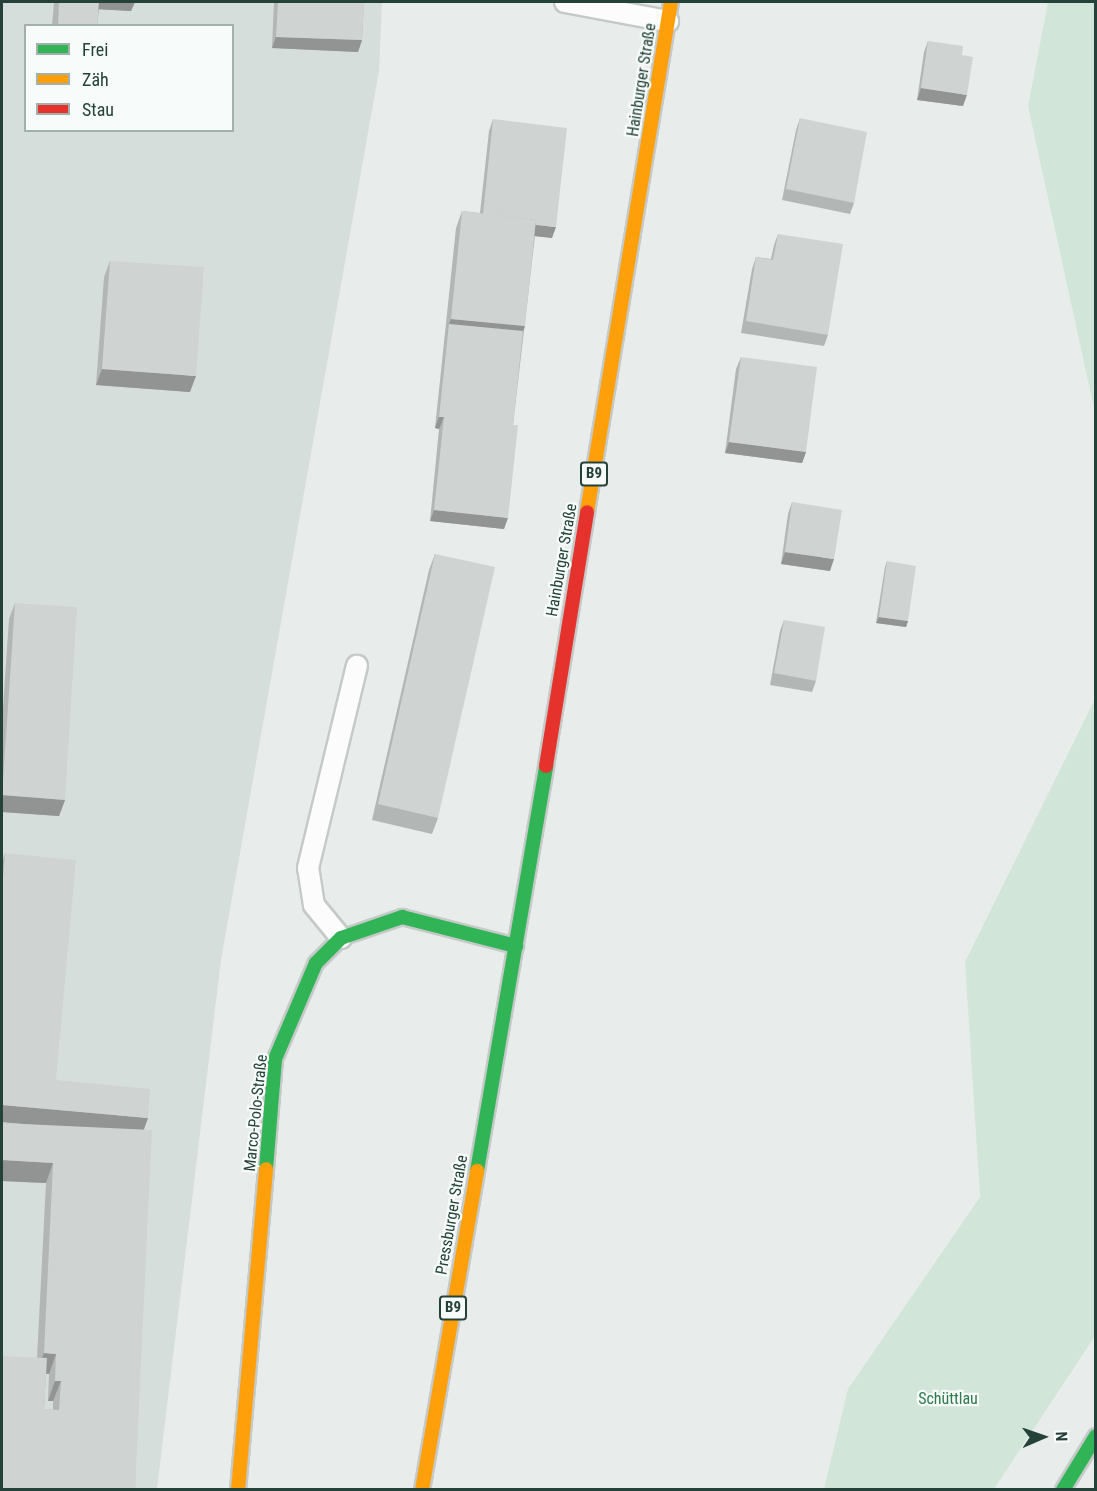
<!DOCTYPE html>
<html>
<head>
<meta charset="utf-8">
<style>
  body { margin:0 }
  #map { position:relative; width:1097px; height:1491px; overflow:hidden; background:#e8edeb; font-family:"Roboto Condensed",sans-serif }
  div>[style] { position:absolute }
  .built>* { inset:0; background:#d6dedb }
  .green>* { inset:0; background:#d1e6d8 }
  .roads { filter:drop-shadow(2px 0 #c5cac8) drop-shadow(-2px 0 #c5cac8) drop-shadow(0 2px #c5cac8) drop-shadow(0 -2px #c5cac8) }
  .lane>* { height:20px; margin:-10px; padding:0 10px; transform-origin:10px; border-radius:10px; background:#fcfcfc }
  .fast>* { height:14px; margin:-7px; padding:0 7px; transform-origin:7px; border-radius:7px; background:#30b455 }
  .slow>* { height:14px; margin:-7px; padding:0 7px; transform-origin:7px; border-radius:7px; background:#ff9f0a }
  .jam>* { height:14px; margin:-7px; padding:0 7px; transform-origin:7px; border-radius:7px; background:#e5322d }
  .wall>* { inset:0; background:#b2b6b5 }
  .shaded-wall>* { inset:0; background:#919493 }
  .building>* { inset:0; background:#cfd4d2 }
  span { translate:-50% -50%; white-space:nowrap; text-align:center; line-height:1.15; -webkit-text-stroke:4.5px #f7fbf9; paint-order:stroke }
  .shield-label span { padding:2px 4px; background:#f7fbf9; border:2px solid; border-radius:4px; -webkit-text-stroke-width:0 }
  .shield-label { font-size:15px; color:#24423a; font-weight:700 }
  .street-label { font-size:16px; color:#24423a }
  .park-label { font-size:16px; color:#2d7a4b }
  .frame { position:absolute; inset:0; border:3px solid #24423a; pointer-events:none }
  .legend { position:absolute; left:24px; top:24px; width:210px; height:108px; box-sizing:border-box; background:#f7fbf9; border:2px solid #a3b1ad; margin:0; padding:8px 10px; list-style:none; font-size:18px; color:#24423a }
  .legend li { display:flex; align-items:center; gap:12px; height:30px }
  .legend b { width:30px; border:2px solid #a3b1ad }
  .north { position:absolute; left:1013px; top:1407px; width:60px; height:60px; -webkit-text-stroke:4px #f7fbf9; paint-order:stroke; rotate:88deg; font-size:16px; font-weight:700; line-height:24px; text-align:center; color:#24423a }
  .north::after { content:''; display:block; margin:auto; width:21px; height:27px; background:#24423a; clip-path:polygon(50% 0,100% 100%,50% 72%,0 100%) }
</style>
</head>
<body>
<div id="map">
  <div class="built">
    <i style="clip-path:polygon(evenodd,2px 2px,382px 2px,379px 71px,221px 960px,157px 1489px,2px 1490px,2px 2px,26px 26px,232px 26px,232px 130px,26px 130px,26px 26px)"></i>
  </div>
  <div class="green">
    <i style="clip-path:polygon(1048px 2px,1095px 2px,1095px 413px,1028px 106px)"></i>
    <i style="clip-path:polygon(1095px 699px,1095px 1336px,994px 1489px,824px 1489px,848px 1389px,980px 1197px,965px 962px)"></i>
  </div>
  <div class="roads">
    <div class="lane">
      <i style="left:565px;top:2px;width:105px;rotate:10.5deg"></i>
      <i style="left:341px;top:938px;width:43px;rotate:-129.3deg"></i>
      <i style="left:314px;top:905px;width:37px;rotate:-99deg"></i>
      <i style="left:308px;top:868px;width:208px;rotate:-76.4deg"></i>
    </div>
    <div class="fast">
      <i style="left:266px;top:1169px;width:110px;rotate:-85.3deg"></i>
      <i style="left:275px;top:1059px;width:104px;rotate:-66.9deg"></i>
      <i style="left:316px;top:963px;width:35px;rotate:-45deg"></i>
      <i style="left:341px;top:938px;width:65px;rotate:-19deg"></i>
      <i style="left:402px;top:917px;width:118px;rotate:14.3deg"></i>
      <i style="left:477px;top:1171px;width:411px;rotate:-80.3deg"></i>
      <i style="left:1063px;top:1490px;width:63px;rotate:-58.6deg"></i>
    </div>
    <div class="slow">
      <i style="left:587px;top:512px;width:517px;rotate:-80.65deg"></i>
      <i style="left:238px;top:1490px;width:322px;rotate:-85deg"></i>
      <i style="left:422px;top:1490px;width:324px;rotate:-80.2deg"></i>
    </div>
    <div class="jam">
      <i style="left:546px;top:766px;width:257px;rotate:-80.8deg"></i>
    </div>
  </div>
  <div class="wall">
    <i style="clip-path:polygon(54px 2px,135px 2px,131px 11px,99px 9px,97px 26px,52px 26px)"></i>
    <i style="clip-path:polygon(274px 2px,364px 2px,362px 40px,358px 52px,272px 48px)"></i>
    <i style="clip-path:polygon(928px 41px,962px 55px,963px 106px,917px 100px,924px 52px)"></i>
    <i style="clip-path:polygon(800px 118px,854px 203px,850px 214px,782px 200px,796px 130px)"></i>
    <i style="clip-path:polygon(493px 119px,552px 238px,535px 236px,513px 425px,504px 529px,430px 521px,439px 429px,435px 428px,456px 228px,462px 211px,480px 213px,489px 131px)"></i>
    <i style="clip-path:polygon(778px 234px,828px 335px,824px 346px,741px 333px,752px 269px,756px 257px,771px 259px,774px 245px)"></i>
    <i style="clip-path:polygon(110px 261px,190px 392px,96px 385px,104px 277px)"></i>
    <i style="clip-path:polygon(741px 357px,806px 452px,802px 463px,725px 453px,736px 369px)"></i>
    <i style="clip-path:polygon(792px 502px,830px 571px,781px 564px,788px 514px)"></i>
    <i style="clip-path:polygon(435px 554px,438px 818px,432px 834px,372px 820px,429px 570px)"></i>
    <i style="clip-path:polygon(887px 561px,908px 621px,906px 627px,876px 623px,885px 567px)"></i>
    <i style="clip-path:polygon(15px 603px,65px 800px,59px 816px,2px 812px,2px 723px,9px 619px)"></i>
    <i style="clip-path:polygon(784px 620px,816px 681px,812px 692px,770px 685px,780px 631px)"></i>
    <i style="clip-path:polygon(evenodd,5px 853px,56px 1080px,144px 1130px,135px 1490px,2px 1490px,37px 1358px,46px 1183px,2px 1181px,2px 1123px,26px 1124px,2px 1122px,2px 862px,5px 853px,46px 1374px,49px 1374px,48px 1401px,53px 1401px,53px 1410px,44px 1409px,46px 1374px)"></i>
  </div>
  <div class="shaded-wall">
    <i style="clip-path:polygon(95px 2px,135px 2px,131px 11px,93px 9px)"></i>
    <i style="clip-path:polygon(276px 37px,362px 40px,358px 52px,272px 48px)"></i>
    <i style="clip-path:polygon(921px 88px,967px 95px,963px 106px,917px 100px)"></i>
    <i style="clip-path:polygon(482px 219px,556px 227px,552px 238px,478px 230px)"></i>
    <i style="clip-path:polygon(451px 319px,525px 326px,519px 343px,449px 324px)"></i>
    <i style="clip-path:polygon(102px 369px,196px 376px,190px 392px,96px 385px)"></i>
    <i style="clip-path:polygon(439px 417px,444px 417px,439px 429px,435px 428px)"></i>
    <i style="clip-path:polygon(729px 442px,806px 452px,802px 463px,725px 453px)"></i>
    <i style="clip-path:polygon(434px 510px,508px 518px,504px 529px,430px 521px)"></i>
    <i style="clip-path:polygon(785px 552px,834px 559px,830px 571px,781px 564px)"></i>
    <i style="clip-path:polygon(879px 617px,908px 621px,906px 627px,876px 623px)"></i>
    <i style="clip-path:polygon(2px 795px,65px 800px,59px 816px,2px 812px)"></i>
    <i style="clip-path:polygon(2px 1105px,148px 1118px,142px 1135px,2px 1122px)"></i>
    <i style="clip-path:polygon(2px 1160px,53px 1163px,46px 1183px,2px 1181px)"></i>
    <i style="clip-path:polygon(44px 1353px,56px 1354px,49px 1374px,36px 1373px)"></i>
    <i style="clip-path:polygon(55px 1381px,61px 1381px,53px 1401px,48px 1401px)"></i>
  </div>
  <div class="building">
    <i style="clip-path:polygon(59px 2px,99px 2px,97px 26px,58px 26px)"></i>
    <i style="clip-path:polygon(278px 2px,364px 2px,362px 40px,276px 37px)"></i>
    <i style="clip-path:polygon(928px 41px,963px 46px,962px 55px,973px 57px,967px 95px,921px 88px)"></i>
    <i style="clip-path:polygon(800px 118px,867px 132px,854px 203px,786px 189px)"></i>
    <i style="clip-path:polygon(493px 119px,567px 128px,556px 227px,536px 225px,536px 220px,483px 214px)"></i>
    <i style="clip-path:polygon(462px 211px,536px 220px,525px 326px,451px 319px)"></i>
    <i style="clip-path:polygon(778px 234px,843px 244px,828px 335px,746px 321px,756px 257px,773px 260px)"></i>
    <i style="clip-path:polygon(110px 261px,204px 267px,196px 376px,102px 369px)"></i>
    <i style="clip-path:polygon(449px 324px,523px 331px,513px 425px,518px 425px,508px 518px,434px 510px,444px 417px,439px 417px)"></i>
    <i style="clip-path:polygon(741px 357px,817px 367px,806px 452px,729px 442px)"></i>
    <i style="clip-path:polygon(792px 502px,842px 510px,834px 559px,785px 552px)"></i>
    <i style="clip-path:polygon(435px 554px,495px 567px,438px 818px,378px 804px)"></i>
    <i style="clip-path:polygon(887px 561px,916px 566px,908px 621px,879px 617px)"></i>
    <i style="clip-path:polygon(15px 603px,77px 607px,65px 800px,2px 795px)"></i>
    <i style="clip-path:polygon(784px 620px,825px 627px,816px 681px,774px 673px)"></i>
    <i style="clip-path:polygon(5px 853px,76px 860px,56px 1080px,150px 1089px,148px 1118px,2px 1105px,2px 888px)"></i>
    <i style="clip-path:polygon(2px 1123px,152px 1130px,135px 1490px,2px 1490px,2px 1356px,47px 1358px,44px 1409px,59px 1410px,61px 1381px,55px 1381px,56px 1354px,44px 1353px,53px 1163px,2px 1160px)"></i>
  </div>
  <div class="shield-label">
    <span style="left:594px;top:474px">B9</span>
    <span style="left:453px;top:1308px">B9</span>
  </div>
  <div class="street-label">
    <span style="left:642px;top:80px;rotate:-81deg">Hainburger Straße</span>
    <span style="left:562px;top:560px;rotate:-80deg">Hainburger Straße</span>
    <span style="left:256px;top:1113px;rotate:-84deg">Marco-Polo-Straße</span>
    <span style="left:452px;top:1215px;rotate:-80deg">Pressburger Straße</span>
  </div>
  <div class="park-label">
    <span style="left:948px;top:1399px">Schüttlau</span>
  </div>
  <div class="frame"></div>
  <ul class="legend">
  <li><b style="height:8px;background:#30b455"></b>Frei</li>
  <li><b style="height:8px;background:#ff9f0a"></b>Zäh</li>
  <li><b style="height:8px;background:#e5322d"></b>Stau</li>
  </ul>
  <div class="north">N</div>
</div>
</body>
</html>
